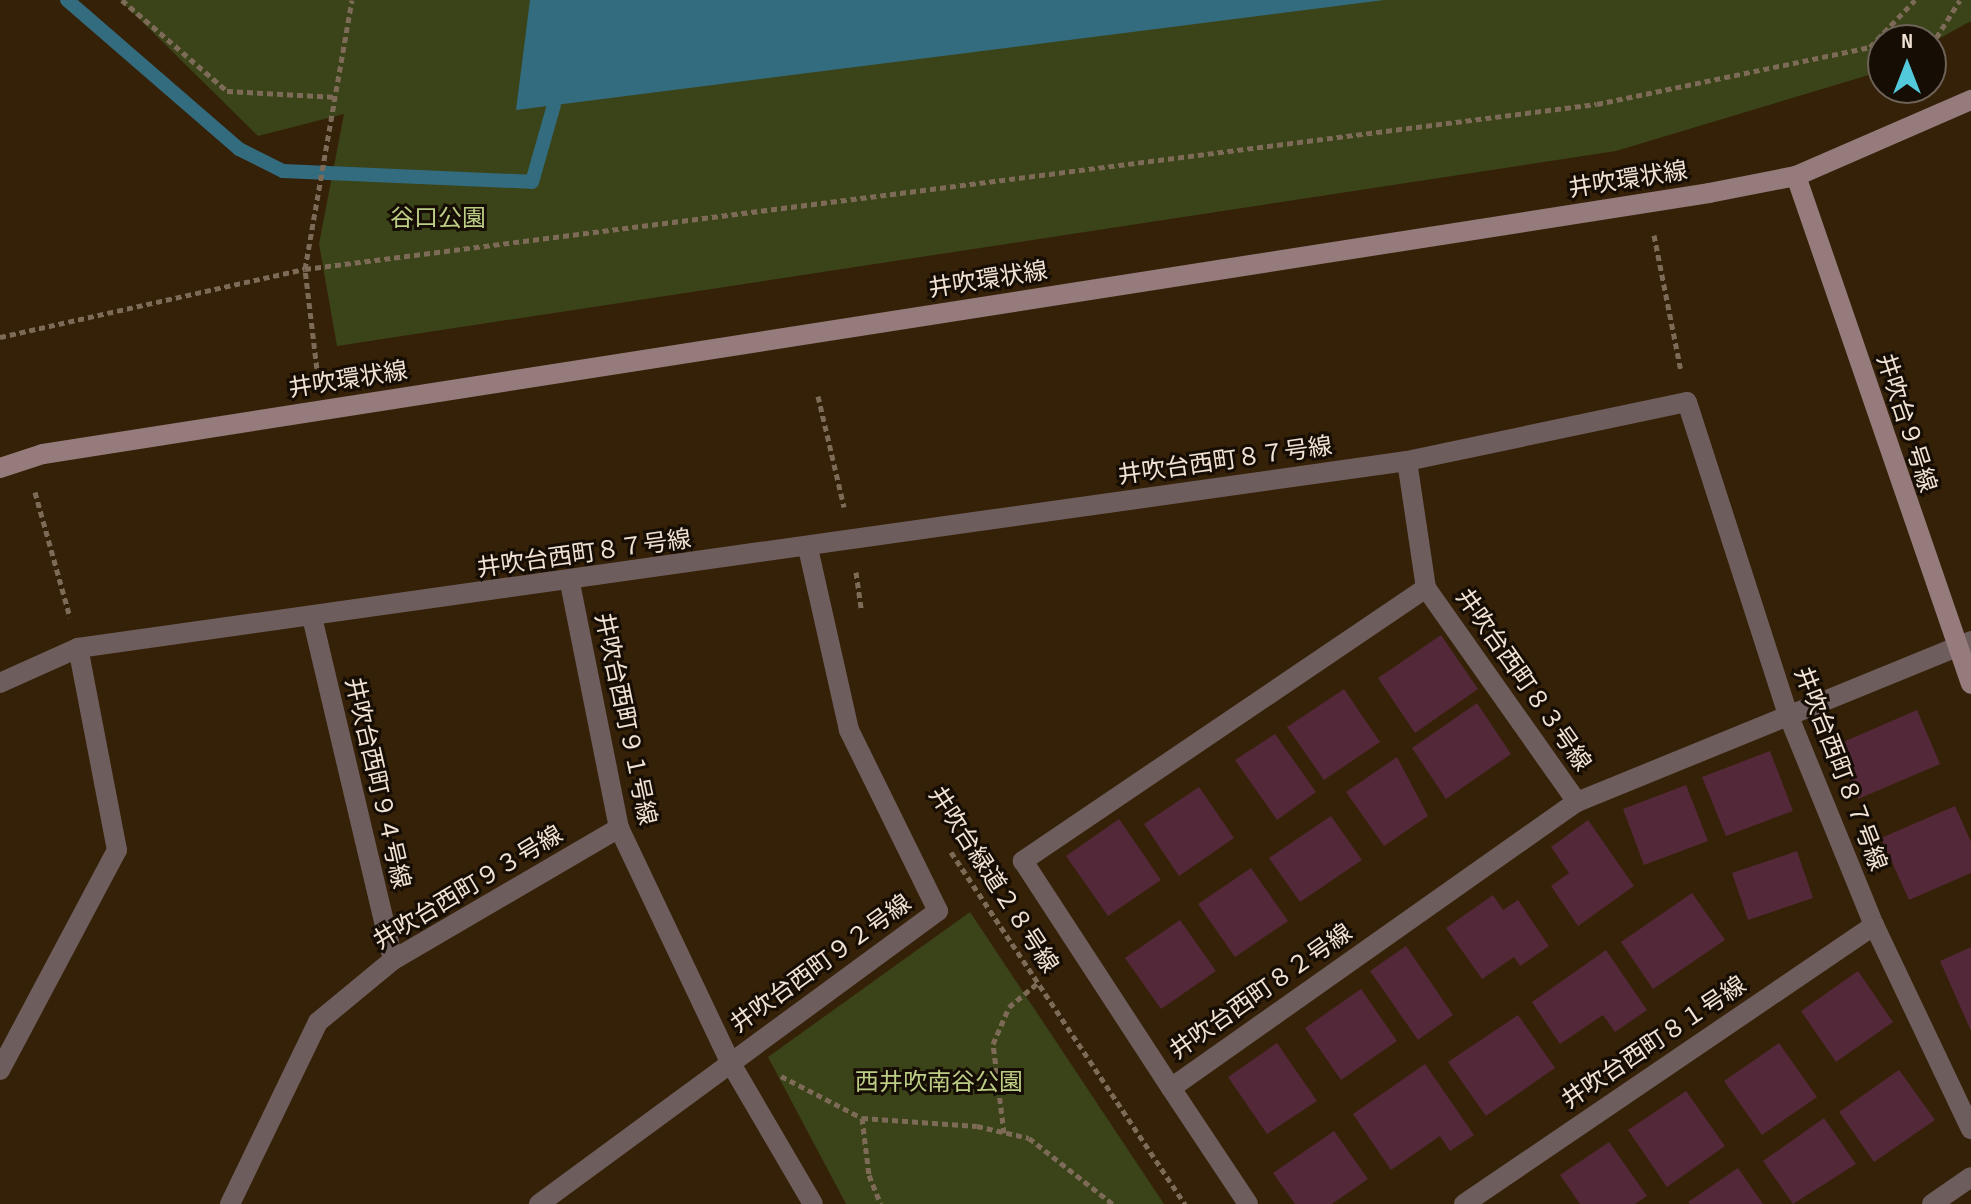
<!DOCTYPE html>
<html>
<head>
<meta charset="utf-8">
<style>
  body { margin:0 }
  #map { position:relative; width:1971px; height:1204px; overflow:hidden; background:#352108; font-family:"Sofia Sans Condensed","Noto Sans JP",sans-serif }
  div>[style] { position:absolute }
  .green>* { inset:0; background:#3b4319 }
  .water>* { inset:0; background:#336c7f }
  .stream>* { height:14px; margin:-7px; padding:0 7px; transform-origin:7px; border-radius:7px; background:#336c7f }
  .building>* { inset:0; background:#532838 }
  .path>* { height:5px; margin-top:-2.5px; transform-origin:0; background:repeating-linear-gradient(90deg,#7d6b57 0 6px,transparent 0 10px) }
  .street>* { height:20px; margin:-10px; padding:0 10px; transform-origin:10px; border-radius:10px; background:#6e5d5d }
  .secondary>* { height:20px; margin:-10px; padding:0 10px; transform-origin:10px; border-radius:10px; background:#967b7c }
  span { translate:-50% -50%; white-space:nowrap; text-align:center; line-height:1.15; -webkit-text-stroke:6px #160d04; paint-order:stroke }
  .street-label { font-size:24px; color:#f0e2d4 }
  .park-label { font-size:24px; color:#bccd85 }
  .north { position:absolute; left:1867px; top:24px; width:80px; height:80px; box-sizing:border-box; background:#160d04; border:2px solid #6d6257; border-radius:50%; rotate:0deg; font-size:22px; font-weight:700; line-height:32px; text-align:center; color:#f0e2d4 }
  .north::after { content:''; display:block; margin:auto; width:28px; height:36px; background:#53cadc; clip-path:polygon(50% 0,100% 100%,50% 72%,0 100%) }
</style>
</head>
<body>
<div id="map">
  <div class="green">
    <i style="clip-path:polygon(120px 0,1971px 0,1971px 21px,1931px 43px,1883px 40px,1879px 72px,1616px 151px,337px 346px,319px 244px,344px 114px,258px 136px)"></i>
    <i style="clip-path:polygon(970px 912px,1164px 1204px,846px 1204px,768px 1057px)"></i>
  </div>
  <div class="water">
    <i style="clip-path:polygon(530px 0,1384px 0,516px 110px)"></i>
  </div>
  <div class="stream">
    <i style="left:67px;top:0;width:228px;rotate:40.9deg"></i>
    <i style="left:239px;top:149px;width:49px;rotate:26.6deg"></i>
    <i style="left:283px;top:171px;width:249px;rotate:2.5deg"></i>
    <i style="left:532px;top:182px;width:80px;rotate:-74.1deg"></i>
  </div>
  <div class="building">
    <i style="clip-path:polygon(1441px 635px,1478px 689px,1415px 733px,1378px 678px)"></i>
    <i style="clip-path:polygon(1344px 689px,1380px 742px,1324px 780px,1287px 727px)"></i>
    <i style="clip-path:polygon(1477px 703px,1511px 754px,1446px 799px,1412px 748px)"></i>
    <i style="clip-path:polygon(1917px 710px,1940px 764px,1858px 799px,1834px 746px)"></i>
    <i style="clip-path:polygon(1275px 734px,1316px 792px,1277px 820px,1235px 760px)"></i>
    <i style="clip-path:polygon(1770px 751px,1793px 811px,1726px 836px,1702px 777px)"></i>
    <i style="clip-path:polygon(1397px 757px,1428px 816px,1384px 846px,1346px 792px)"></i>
    <i style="clip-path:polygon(1686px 785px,1708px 841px,1644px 865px,1623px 809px)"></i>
    <i style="clip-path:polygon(1199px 787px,1234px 838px,1179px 876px,1144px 824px)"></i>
    <i style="clip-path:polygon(1955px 806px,1971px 842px,1971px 873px,1909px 900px,1881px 838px)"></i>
    <i style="clip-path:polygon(1331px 816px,1362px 860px,1300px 902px,1269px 858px)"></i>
    <i style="clip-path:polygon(1119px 819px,1161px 880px,1108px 916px,1066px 856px)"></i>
    <i style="clip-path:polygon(1588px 820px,1634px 886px,1578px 926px,1551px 886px,1569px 873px,1551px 847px)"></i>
    <i style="clip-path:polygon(1797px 851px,1813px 898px,1748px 920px,1732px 873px)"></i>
    <i style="clip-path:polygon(1251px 868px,1288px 921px,1235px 957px,1198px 904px)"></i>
    <i style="clip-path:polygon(1692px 893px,1725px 940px,1653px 989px,1621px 942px)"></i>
    <i style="clip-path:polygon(1493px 895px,1503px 910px,1518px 900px,1549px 946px,1520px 966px,1514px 957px,1482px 979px,1446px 928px)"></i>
    <i style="clip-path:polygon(1180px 920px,1216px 971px,1161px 1009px,1125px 958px)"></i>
    <i style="clip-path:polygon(1406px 946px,1453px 1015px,1418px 1040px,1370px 971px)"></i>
    <i style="clip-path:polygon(1971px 947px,1971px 1031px,1940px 961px)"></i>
    <i style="clip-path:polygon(1606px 950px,1647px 1010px,1615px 1032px,1603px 1015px,1560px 1044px,1532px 1002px)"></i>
    <i style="clip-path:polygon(1858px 971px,1893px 1022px,1836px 1062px,1801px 1011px)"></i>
    <i style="clip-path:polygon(1361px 989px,1397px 1041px,1341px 1080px,1305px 1028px)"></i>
    <i style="clip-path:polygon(1518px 1015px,1555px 1068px,1486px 1116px,1448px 1062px)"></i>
    <i style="clip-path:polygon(1277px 1043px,1317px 1101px,1267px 1134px,1228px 1077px)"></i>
    <i style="clip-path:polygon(1779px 1043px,1817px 1097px,1762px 1135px,1724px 1081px)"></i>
    <i style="clip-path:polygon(1425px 1064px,1474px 1135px,1450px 1151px,1440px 1136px,1391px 1170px,1353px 1114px)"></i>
    <i style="clip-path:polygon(1899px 1070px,1935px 1120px,1874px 1162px,1839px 1112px)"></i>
    <i style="clip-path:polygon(1686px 1091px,1725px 1146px,1667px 1187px,1628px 1130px)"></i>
    <i style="clip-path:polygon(1824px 1118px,1856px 1164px,1793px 1204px,1763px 1161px)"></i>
    <i style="clip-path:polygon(1334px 1131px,1368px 1179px,1332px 1204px,1295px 1204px,1273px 1173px)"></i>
    <i style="clip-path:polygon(1609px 1142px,1647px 1196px,1635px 1204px,1580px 1204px,1560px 1175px)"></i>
    <i style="clip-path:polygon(1738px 1168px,1763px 1204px,1690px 1204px,1688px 1202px)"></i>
  </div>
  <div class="path">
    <i style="left:122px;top:0;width:139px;rotate:40.9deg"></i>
    <i style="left:227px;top:91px;width:110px;rotate:3.1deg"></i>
    <i style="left:1931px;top:46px;width:54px;rotate:-57.8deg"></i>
    <i style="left:1870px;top:47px;width:14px;rotate:17deg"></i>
    <i style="left:1654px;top:235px;width:139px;rotate:78.8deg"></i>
    <i style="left:0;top:337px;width:312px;rotate:-12.6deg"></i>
    <i style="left:305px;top:269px;width:1302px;rotate:-7.28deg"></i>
    <i style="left:1597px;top:104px;width:279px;rotate:-11.8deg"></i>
    <i style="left:1870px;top:47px;width:65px;rotate:-46.2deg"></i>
    <i style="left:318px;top:378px;width:110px;rotate:-96.8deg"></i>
    <i style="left:305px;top:269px;width:273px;rotate:-80.1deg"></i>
    <i style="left:818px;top:396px;width:114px;rotate:76.8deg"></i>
    <i style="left:35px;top:492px;width:130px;rotate:74.4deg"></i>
    <i style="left:856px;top:572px;width:37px;rotate:82deg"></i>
    <i style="left:951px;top:852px;width:423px;rotate:56.4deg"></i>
    <i style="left:781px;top:1076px;width:91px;rotate:27.4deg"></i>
    <i style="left:862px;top:1118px;width:115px;rotate:4deg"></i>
    <i style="left:977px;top:1126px;width:53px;rotate:13deg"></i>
    <i style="left:1029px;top:1138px;width:107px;rotate:38.2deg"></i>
    <i style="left:862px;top:1118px;width:57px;rotate:83deg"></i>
    <i style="left:869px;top:1175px;width:31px;rotate:68deg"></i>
    <i style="left:1004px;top:1133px;width:90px;rotate:-97deg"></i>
    <i style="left:993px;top:1044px;width:40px;rotate:-66.6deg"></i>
    <i style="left:1009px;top:1007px;width:38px;rotate:-40deg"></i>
  </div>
  <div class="street">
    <i style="left:1407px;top:461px;width:128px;rotate:81.5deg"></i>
    <i style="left:1426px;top:588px;width:487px;rotate:145.9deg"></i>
    <i style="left:1023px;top:861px;width:271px;rotate:56.9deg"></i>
    <i style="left:1171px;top:1088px;width:497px;rotate:-35.2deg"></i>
    <i style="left:1577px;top:802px;width:426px;rotate:-22.2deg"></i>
    <i style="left:570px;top:583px;width:250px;rotate:78.7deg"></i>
    <i style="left:619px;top:828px;width:259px;rotate:64.6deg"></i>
    <i style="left:730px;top:1062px;width:164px;rotate:59.7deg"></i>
    <i style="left:1426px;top:588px;width:262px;rotate:54.8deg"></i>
    <i style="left:312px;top:617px;width:352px;rotate:76.7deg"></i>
    <i style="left:0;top:683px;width:85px;rotate:-24.2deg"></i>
    <i style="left:78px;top:648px;width:1342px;rotate:-8.01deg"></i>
    <i style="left:1407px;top:461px;width:286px;rotate:-11.9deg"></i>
    <i style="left:1687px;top:402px;width:326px;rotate:72.1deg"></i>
    <i style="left:1787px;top:712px;width:230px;rotate:67.8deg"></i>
    <i style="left:1874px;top:925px;width:226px;rotate:64.6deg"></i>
    <i style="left:0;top:1070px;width:249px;rotate:-62deg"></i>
    <i style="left:117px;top:850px;width:206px;rotate:-100.9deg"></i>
    <i style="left:1171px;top:1088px;width:139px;rotate:56.4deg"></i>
    <i style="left:230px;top:1204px;width:202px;rotate:-64.2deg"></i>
    <i style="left:318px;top:1022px;width:97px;rotate:-39.6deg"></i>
    <i style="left:393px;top:960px;width:262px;rotate:-30.3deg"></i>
    <i style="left:539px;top:1204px;width:495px;rotate:-36.3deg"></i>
    <i style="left:938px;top:911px;width:202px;rotate:-116.2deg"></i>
    <i style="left:849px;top:730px;width:187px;rotate:-102.7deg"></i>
    <i style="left:1464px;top:1204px;width:496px;rotate:-34.2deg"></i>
    <i style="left:1932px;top:1204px;width:47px;rotate:-34.7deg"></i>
  </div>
  <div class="secondary">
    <i style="left:1796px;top:176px;width:537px;rotate:70.99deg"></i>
    <i style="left:0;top:468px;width:45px;rotate:-18deg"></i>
    <i style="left:43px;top:454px;width:1686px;rotate:-8.9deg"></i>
    <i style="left:1709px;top:193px;width:89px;rotate:-11.1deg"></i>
    <i style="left:1796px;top:176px;width:191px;rotate:-23.5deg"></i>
  </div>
  <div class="street-label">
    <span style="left:1628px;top:180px;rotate:-9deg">井吹環状線</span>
    <span style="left:988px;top:280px;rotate:-9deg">井吹環状線</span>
    <span style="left:348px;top:380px;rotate:-9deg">井吹環状線</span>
    <span style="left:1906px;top:423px;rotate:72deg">井吹台９号線</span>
    <span style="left:1225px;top:461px;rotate:-8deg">井吹台西町８７号線</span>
    <span style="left:584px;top:554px;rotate:-8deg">井吹台西町８７号線</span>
    <span style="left:1523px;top:680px;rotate:55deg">井吹台西町８３号線</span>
    <span style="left:625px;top:719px;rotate:78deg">井吹台西町９１号線</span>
    <span style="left:1840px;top:769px;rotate:69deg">井吹台西町８７号線</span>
    <span style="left:377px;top:783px;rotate:77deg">井吹台西町９４号線</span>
    <span style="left:993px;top:880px;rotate:57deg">井吹台緑道２８号線</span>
    <span style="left:468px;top:888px;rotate:-31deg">井吹台西町９３号線</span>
    <span style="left:821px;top:964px;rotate:-36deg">井吹台西町９２号線</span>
    <span style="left:1261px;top:992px;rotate:-35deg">井吹台西町８２号線</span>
    <span style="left:1654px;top:1043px;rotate:-34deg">井吹台西町８１号線</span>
  </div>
  <div class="park-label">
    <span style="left:438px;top:219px">谷口公園</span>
    <span style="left:939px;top:1083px">西井吹南谷公園</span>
  </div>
  <div class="north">N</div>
</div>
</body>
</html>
